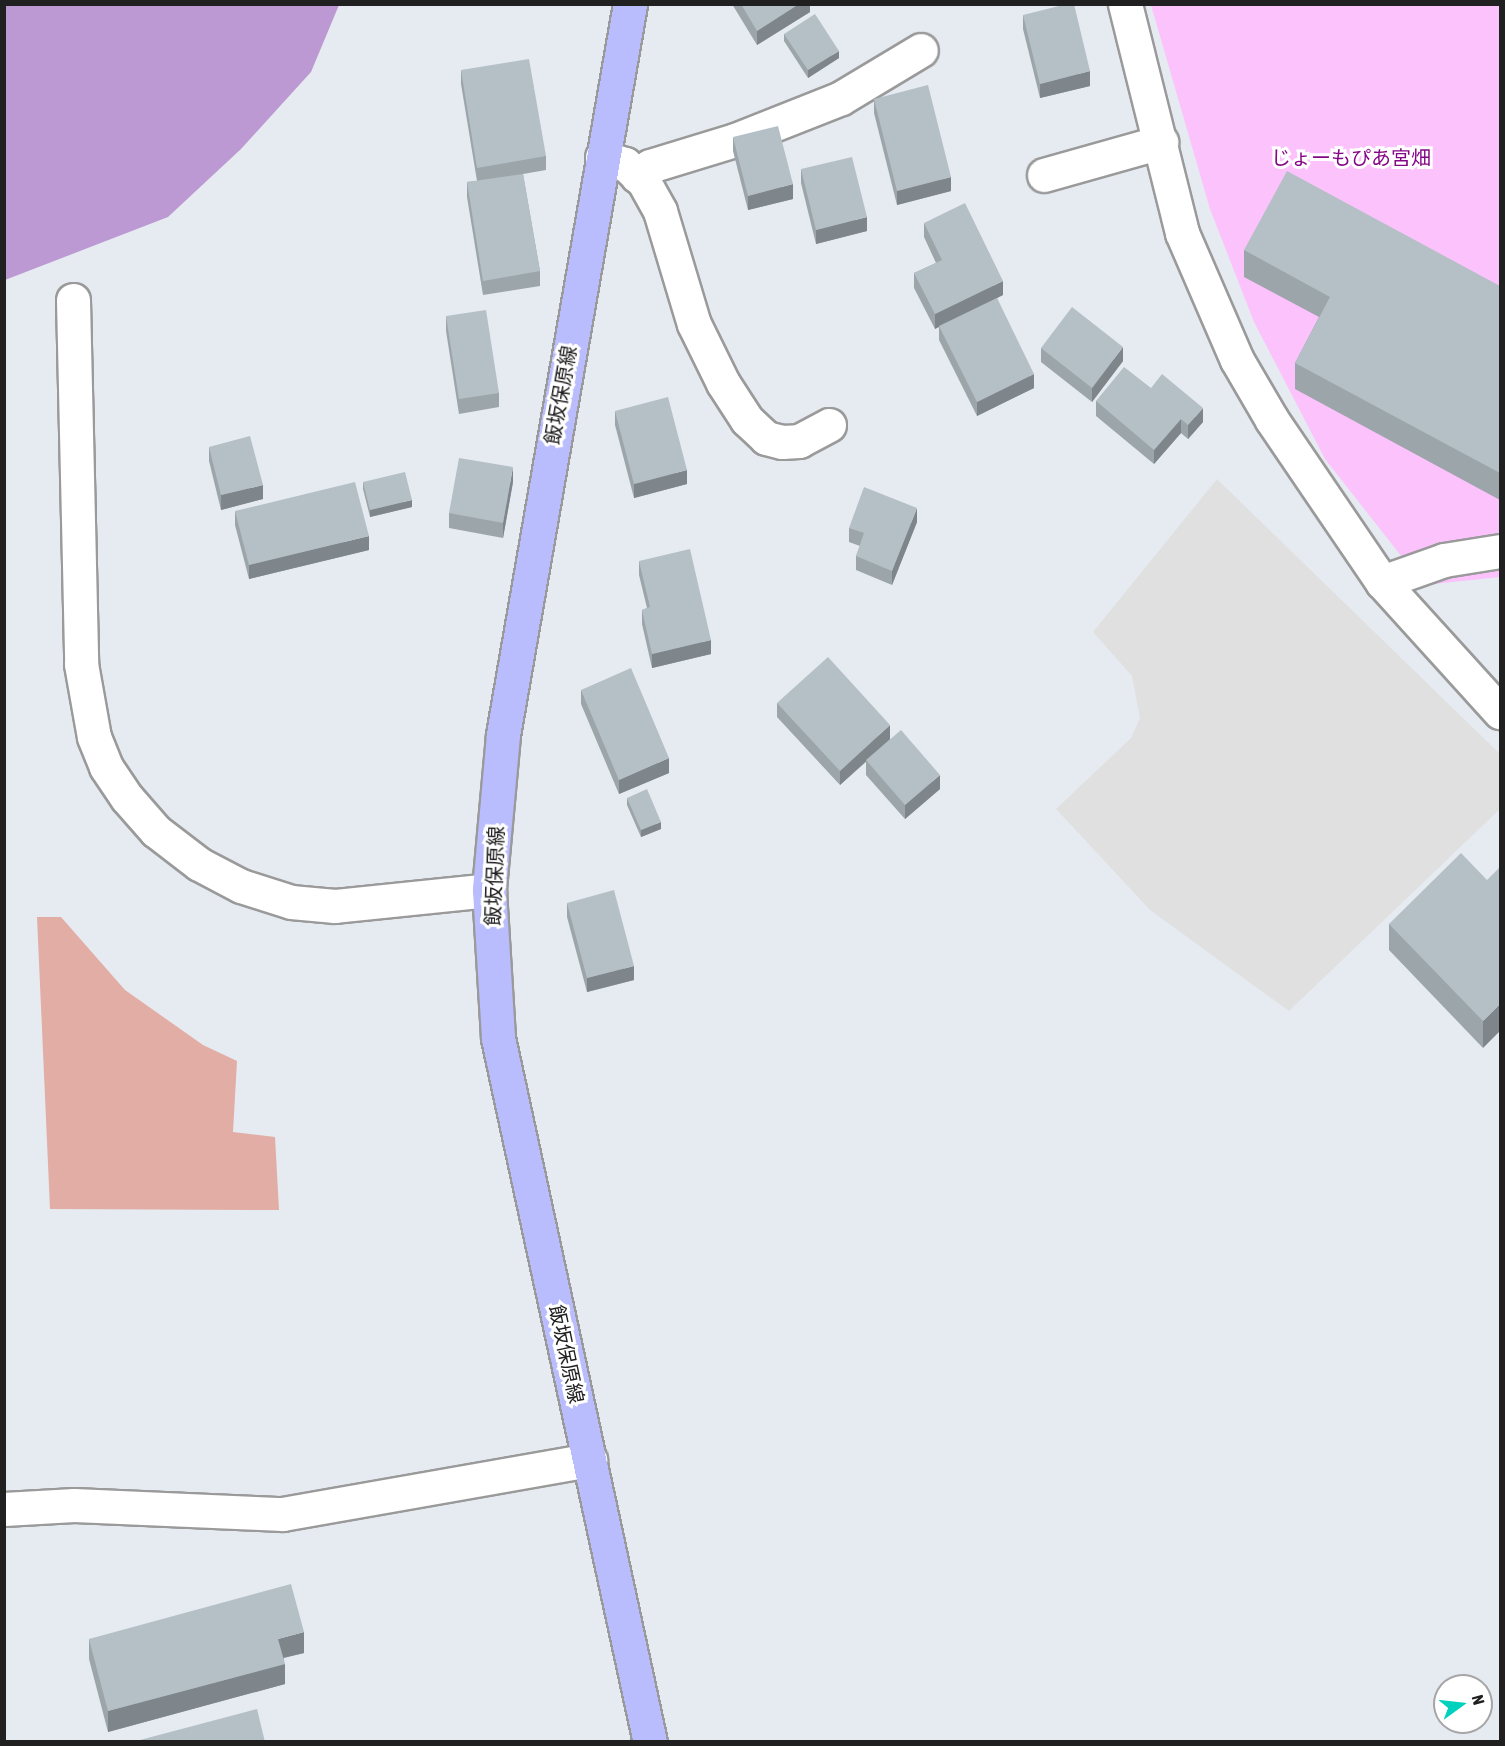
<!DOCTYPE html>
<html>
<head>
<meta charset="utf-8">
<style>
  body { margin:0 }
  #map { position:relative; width:1505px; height:1746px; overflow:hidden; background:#e6ebf1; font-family:"Asap Condensed","Noto Sans JP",sans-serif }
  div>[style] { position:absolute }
  .forest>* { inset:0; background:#bc99d2 }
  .park>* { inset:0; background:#fbc2fc }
  .parking>* { inset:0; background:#e0e0e0 }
  .water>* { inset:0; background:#e1ada5 }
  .roads { filter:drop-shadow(2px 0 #9a9a9a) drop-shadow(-2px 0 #9a9a9a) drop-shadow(0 2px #9a9a9a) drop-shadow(0 -2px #9a9a9a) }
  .minor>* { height:33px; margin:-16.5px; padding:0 16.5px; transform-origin:16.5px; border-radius:16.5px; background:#fff }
  .secondary>* { height:33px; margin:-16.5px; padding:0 16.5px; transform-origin:16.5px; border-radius:16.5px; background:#b9bcfd }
  .wall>* { inset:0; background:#9ca5aa }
  .shaded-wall>* { inset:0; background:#7f868b }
  .building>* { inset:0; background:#b5c0c6 }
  span { translate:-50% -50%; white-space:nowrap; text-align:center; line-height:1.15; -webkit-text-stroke:6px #fff; paint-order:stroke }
  .park-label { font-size:20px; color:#850686 }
  .street-label { font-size:20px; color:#202020 }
  .frame { position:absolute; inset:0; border:6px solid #202020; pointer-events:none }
  .north { position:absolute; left:1433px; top:1674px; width:60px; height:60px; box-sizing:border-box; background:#fff; border:2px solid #a6a6a6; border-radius:50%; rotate:75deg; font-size:16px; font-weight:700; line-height:24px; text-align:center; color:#202020 }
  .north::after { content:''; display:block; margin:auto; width:21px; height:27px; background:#00d1bd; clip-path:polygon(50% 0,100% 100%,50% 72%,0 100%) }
</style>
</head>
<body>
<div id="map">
  <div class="forest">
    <i style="clip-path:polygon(5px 4px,339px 4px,339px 5px,311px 72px,241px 149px,168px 217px,5px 280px)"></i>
  </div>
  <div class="park">
    <i style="clip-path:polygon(1151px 5px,1500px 5px,1500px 577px,1424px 585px,1325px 459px,1254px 322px,1210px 209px)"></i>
  </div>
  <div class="parking">
    <i style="clip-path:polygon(1217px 479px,1500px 754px,1500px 809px,1289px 1011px,1150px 910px,1056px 809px,1131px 738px,1140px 718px,1132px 676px,1093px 632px)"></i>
  </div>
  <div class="water">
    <i style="clip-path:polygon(37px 917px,61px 917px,125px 990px,203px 1045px,237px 1061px,233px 1132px,275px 1137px,279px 1210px,50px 1209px)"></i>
  </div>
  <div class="roads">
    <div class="minor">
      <i style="left:1125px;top:4px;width:236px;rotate:76deg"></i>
      <i style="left:1182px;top:233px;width:138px;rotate:66.6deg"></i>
      <i style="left:1237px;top:360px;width:69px;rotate:59.7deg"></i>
      <i style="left:1272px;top:420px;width:196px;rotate:55.8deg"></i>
      <i style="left:1382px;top:582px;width:176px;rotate:47.8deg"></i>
      <i style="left:602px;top:157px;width:24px;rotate:17deg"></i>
      <i style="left:625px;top:164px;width:26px;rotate:43deg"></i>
      <i style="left:644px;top:182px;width:33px;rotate:61deg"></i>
      <i style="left:660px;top:211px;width:118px;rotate:73.3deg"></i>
      <i style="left:694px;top:324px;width:66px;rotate:63.8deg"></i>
      <i style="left:723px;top:383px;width:44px;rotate:57deg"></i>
      <i style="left:747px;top:420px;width:26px;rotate:43deg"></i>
      <i style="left:766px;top:438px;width:16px;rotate:14deg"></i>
      <i style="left:782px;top:442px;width:17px;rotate:-3deg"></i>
      <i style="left:799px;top:441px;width:34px;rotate:-28deg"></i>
      <i style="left:1044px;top:175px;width:122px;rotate:-15.8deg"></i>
      <i style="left:637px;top:176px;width:16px;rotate:-38deg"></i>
      <i style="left:650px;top:166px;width:89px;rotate:-17deg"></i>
      <i style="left:735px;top:140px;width:114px;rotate:-21.6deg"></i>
      <i style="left:841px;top:98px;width:93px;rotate:-31deg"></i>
      <i style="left:73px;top:300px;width:364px;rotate:88.7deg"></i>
      <i style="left:81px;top:664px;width:74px;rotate:79.9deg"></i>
      <i style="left:94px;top:737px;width:32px;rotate:68deg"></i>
      <i style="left:106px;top:767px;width:37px;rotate:56deg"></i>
      <i style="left:127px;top:798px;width:44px;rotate:48.7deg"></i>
      <i style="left:156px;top:831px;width:54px;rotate:37.5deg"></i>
      <i style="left:199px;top:864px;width:47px;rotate:27.6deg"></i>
      <i style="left:241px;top:886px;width:52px;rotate:17.7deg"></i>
      <i style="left:291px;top:902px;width:44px;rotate:5.2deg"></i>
      <i style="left:335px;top:906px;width:155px;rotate:-5.9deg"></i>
      <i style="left:1382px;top:582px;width:66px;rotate:-19.5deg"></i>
      <i style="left:1444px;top:560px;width:57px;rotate:-9.1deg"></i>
      <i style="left:4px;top:1509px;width:70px;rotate:-3.3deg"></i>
      <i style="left:74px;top:1505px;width:209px;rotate:2.5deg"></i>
      <i style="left:283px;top:1514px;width:312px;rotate:-10deg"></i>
    </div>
    <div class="secondary">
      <i style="left:630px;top:4px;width:742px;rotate:99.86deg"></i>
      <i style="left:503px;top:735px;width:156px;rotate:95.2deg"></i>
      <i style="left:489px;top:890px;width:148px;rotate:86.5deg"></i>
      <i style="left:498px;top:1038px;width:720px;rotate:77.82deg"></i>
    </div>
  </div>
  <div class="wall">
    <i style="clip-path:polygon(732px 4px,810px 4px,810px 12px,757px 45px)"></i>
    <i style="clip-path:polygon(1023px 15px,1090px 86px,1040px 98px,1023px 29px)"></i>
    <i style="clip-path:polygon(784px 34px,839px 58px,808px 78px,784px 41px)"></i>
    <i style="clip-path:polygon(461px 70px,546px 156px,546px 170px,523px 174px,540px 271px,540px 286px,483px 295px,467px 197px,467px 182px,477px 181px,461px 84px)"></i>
    <i style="clip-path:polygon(874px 99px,951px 191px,897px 205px,874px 113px)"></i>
    <i style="clip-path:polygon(733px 137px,793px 199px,748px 210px,733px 151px)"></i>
    <i style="clip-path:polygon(801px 169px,867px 231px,816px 244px,801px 183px)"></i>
    <i style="clip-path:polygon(924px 223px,1003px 295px,997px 298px,1034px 388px,977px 416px,939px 340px,939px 326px,935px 329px,914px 288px,914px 273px,936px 263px,924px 237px)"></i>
    <i style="clip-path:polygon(1244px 250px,1500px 286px,1500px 500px,1295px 389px,1295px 363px,1319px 317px,1244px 277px)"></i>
    <i style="clip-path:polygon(446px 316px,499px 393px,499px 407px,459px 414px,446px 331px)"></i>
    <i style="clip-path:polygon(1041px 348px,1123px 361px,1092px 402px,1041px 362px)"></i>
    <i style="clip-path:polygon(1151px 388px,1203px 422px,1188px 439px,1181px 433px,1154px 464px,1096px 416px,1096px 401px)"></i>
    <i style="clip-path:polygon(615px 411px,687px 484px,634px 498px,615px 425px)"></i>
    <i style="clip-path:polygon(209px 447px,263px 499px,221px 510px,209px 461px)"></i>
    <i style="clip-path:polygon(363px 482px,412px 507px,370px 517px,363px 489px)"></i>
    <i style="clip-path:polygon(513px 482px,503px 538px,449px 528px,449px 513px)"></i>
    <i style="clip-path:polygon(235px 511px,369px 550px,249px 579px,235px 525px)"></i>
    <i style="clip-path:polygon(917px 522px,892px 585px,856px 570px,856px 556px,860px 546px,849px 542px,849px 528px)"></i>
    <i style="clip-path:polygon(639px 561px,711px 654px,652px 668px,642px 624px,642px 610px,647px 608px,639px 575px)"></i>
    <i style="clip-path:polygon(581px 690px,669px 773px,619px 794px,581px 704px)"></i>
    <i style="clip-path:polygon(777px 703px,890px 739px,940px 789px,905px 819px,866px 775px,866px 762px,840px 785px,777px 717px)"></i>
    <i style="clip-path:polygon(627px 798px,661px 829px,641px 837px,627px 805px)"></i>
    <i style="clip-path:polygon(1487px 880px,1483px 1048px,1389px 950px,1389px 924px)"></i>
    <i style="clip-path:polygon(567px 903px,634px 980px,587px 992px,567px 917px)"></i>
    <i style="clip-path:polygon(89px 1639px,304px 1653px,284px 1658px,285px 1684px,108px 1732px,89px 1659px)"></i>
  </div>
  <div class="shaded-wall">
    <i style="clip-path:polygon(799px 4px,810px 4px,810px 12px,757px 45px,757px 31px)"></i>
    <i style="clip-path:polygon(839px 51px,839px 58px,808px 78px,808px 70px)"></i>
    <i style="clip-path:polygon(1090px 71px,1090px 86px,1040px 98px,1040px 84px)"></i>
    <i style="clip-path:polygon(951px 177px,951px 191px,897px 205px,897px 191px)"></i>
    <i style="clip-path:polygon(793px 184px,793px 199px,748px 210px,748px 196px)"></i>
    <i style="clip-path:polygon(867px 217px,867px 231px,816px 244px,816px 230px)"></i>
    <i style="clip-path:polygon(1003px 281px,1003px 295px,935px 329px,935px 314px)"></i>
    <i style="clip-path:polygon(1123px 347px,1123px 361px,1092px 402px,1092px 388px)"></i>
    <i style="clip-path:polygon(1034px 374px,1034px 388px,977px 416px,977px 402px)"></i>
    <i style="clip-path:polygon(1203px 408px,1203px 422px,1188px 439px,1188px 425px)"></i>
    <i style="clip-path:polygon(1181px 419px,1181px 433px,1154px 464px,1154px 450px)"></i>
    <i style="clip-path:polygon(513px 467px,513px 482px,503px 538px,503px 523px)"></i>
    <i style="clip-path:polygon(687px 470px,687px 484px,634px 498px,634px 484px)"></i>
    <i style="clip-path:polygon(263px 485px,263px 499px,221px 510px,221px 495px)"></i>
    <i style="clip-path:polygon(412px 500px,412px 507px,370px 517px,370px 510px)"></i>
    <i style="clip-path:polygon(917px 508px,917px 522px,892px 585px,892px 571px)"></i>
    <i style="clip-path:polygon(369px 536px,369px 550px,249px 579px,249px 565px)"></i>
    <i style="clip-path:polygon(711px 640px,711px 654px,652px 668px,652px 654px)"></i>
    <i style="clip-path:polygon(890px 725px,890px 739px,840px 785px,840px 771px)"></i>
    <i style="clip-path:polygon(669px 758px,669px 773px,619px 794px,619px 780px)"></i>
    <i style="clip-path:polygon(940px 775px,940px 789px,905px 819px,905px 805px)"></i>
    <i style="clip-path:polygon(661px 822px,661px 829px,641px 837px,641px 830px)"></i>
    <i style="clip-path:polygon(634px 966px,634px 980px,587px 992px,587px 978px)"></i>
    <i style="clip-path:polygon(1500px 1004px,1500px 1031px,1483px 1048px,1483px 1021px)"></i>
    <i style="clip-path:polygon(304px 1632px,304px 1653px,278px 1659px,278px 1639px)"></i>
    <i style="clip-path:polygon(285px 1664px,285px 1684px,108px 1732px,108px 1711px)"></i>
  </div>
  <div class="building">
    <i style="clip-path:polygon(741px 4px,799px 4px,757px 31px)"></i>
    <i style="clip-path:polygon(1067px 4px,1074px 4px,1090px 71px,1040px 84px,1023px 15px)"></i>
    <i style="clip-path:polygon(815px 14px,839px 51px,808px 70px,784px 34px)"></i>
    <i style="clip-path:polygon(529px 59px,546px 156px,477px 168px,461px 70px)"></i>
    <i style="clip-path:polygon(928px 85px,951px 177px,897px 191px,874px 99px)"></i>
    <i style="clip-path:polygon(778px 126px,793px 184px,748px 196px,733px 137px)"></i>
    <i style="clip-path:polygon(852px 157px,867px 217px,816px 230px,801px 169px)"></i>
    <i style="clip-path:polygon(1287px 171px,1500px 286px,1500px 473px,1295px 363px,1330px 297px,1244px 250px)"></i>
    <i style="clip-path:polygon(523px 174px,540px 271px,483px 281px,467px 182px)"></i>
    <i style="clip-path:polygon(965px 203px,1003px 281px,935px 314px,914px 273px,942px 260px,924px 223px)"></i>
    <i style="clip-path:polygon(997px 298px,1034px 374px,977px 402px,939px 326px)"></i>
    <i style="clip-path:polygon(1072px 307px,1123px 347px,1092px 388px,1041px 348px)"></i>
    <i style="clip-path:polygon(486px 310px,499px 393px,459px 399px,446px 316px)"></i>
    <i style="clip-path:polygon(1124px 367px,1151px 388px,1162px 374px,1203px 408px,1188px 425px,1181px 419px,1154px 450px,1096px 401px)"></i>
    <i style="clip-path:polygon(668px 397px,687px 470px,634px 484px,615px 411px)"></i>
    <i style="clip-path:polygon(250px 436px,263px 485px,221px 495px,209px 447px)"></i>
    <i style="clip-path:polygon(459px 458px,513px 467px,503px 523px,449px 513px)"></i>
    <i style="clip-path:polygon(405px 472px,412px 500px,370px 510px,363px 482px)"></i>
    <i style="clip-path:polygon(355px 482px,369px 536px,249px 565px,235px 511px)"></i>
    <i style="clip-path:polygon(864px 487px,917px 508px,892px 571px,856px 556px,864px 533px,849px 528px)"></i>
    <i style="clip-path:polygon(690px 549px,711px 640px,652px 654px,642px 610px,650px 607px,639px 561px)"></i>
    <i style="clip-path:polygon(828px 657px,890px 725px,840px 771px,777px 703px)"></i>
    <i style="clip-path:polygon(631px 668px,669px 758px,619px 780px,581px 690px)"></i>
    <i style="clip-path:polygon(901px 730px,940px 775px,905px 805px,866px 760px)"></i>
    <i style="clip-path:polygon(647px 789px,661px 822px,641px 830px,627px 798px)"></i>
    <i style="clip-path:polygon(1461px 853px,1487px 880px,1500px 867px,1500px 1004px,1483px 1021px,1389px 924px)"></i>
    <i style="clip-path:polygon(614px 890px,634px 966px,587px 978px,567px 903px)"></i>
    <i style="clip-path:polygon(291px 1584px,304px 1632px,278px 1639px,285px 1664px,108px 1711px,89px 1639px)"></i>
    <i style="clip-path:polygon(257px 1709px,265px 1742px,140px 1742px,140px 1740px)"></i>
  </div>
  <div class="park-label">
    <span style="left:1351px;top:157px">じょーもぴあ宮畑</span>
  </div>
  <div class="street-label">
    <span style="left:560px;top:395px;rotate:-80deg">飯坂保原線</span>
    <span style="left:494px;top:876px;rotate:-88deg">飯坂保原線</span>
    <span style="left:567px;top:1354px;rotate:78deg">飯坂保原線</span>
  </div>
  <div class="frame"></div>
  <div class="north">N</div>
</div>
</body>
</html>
